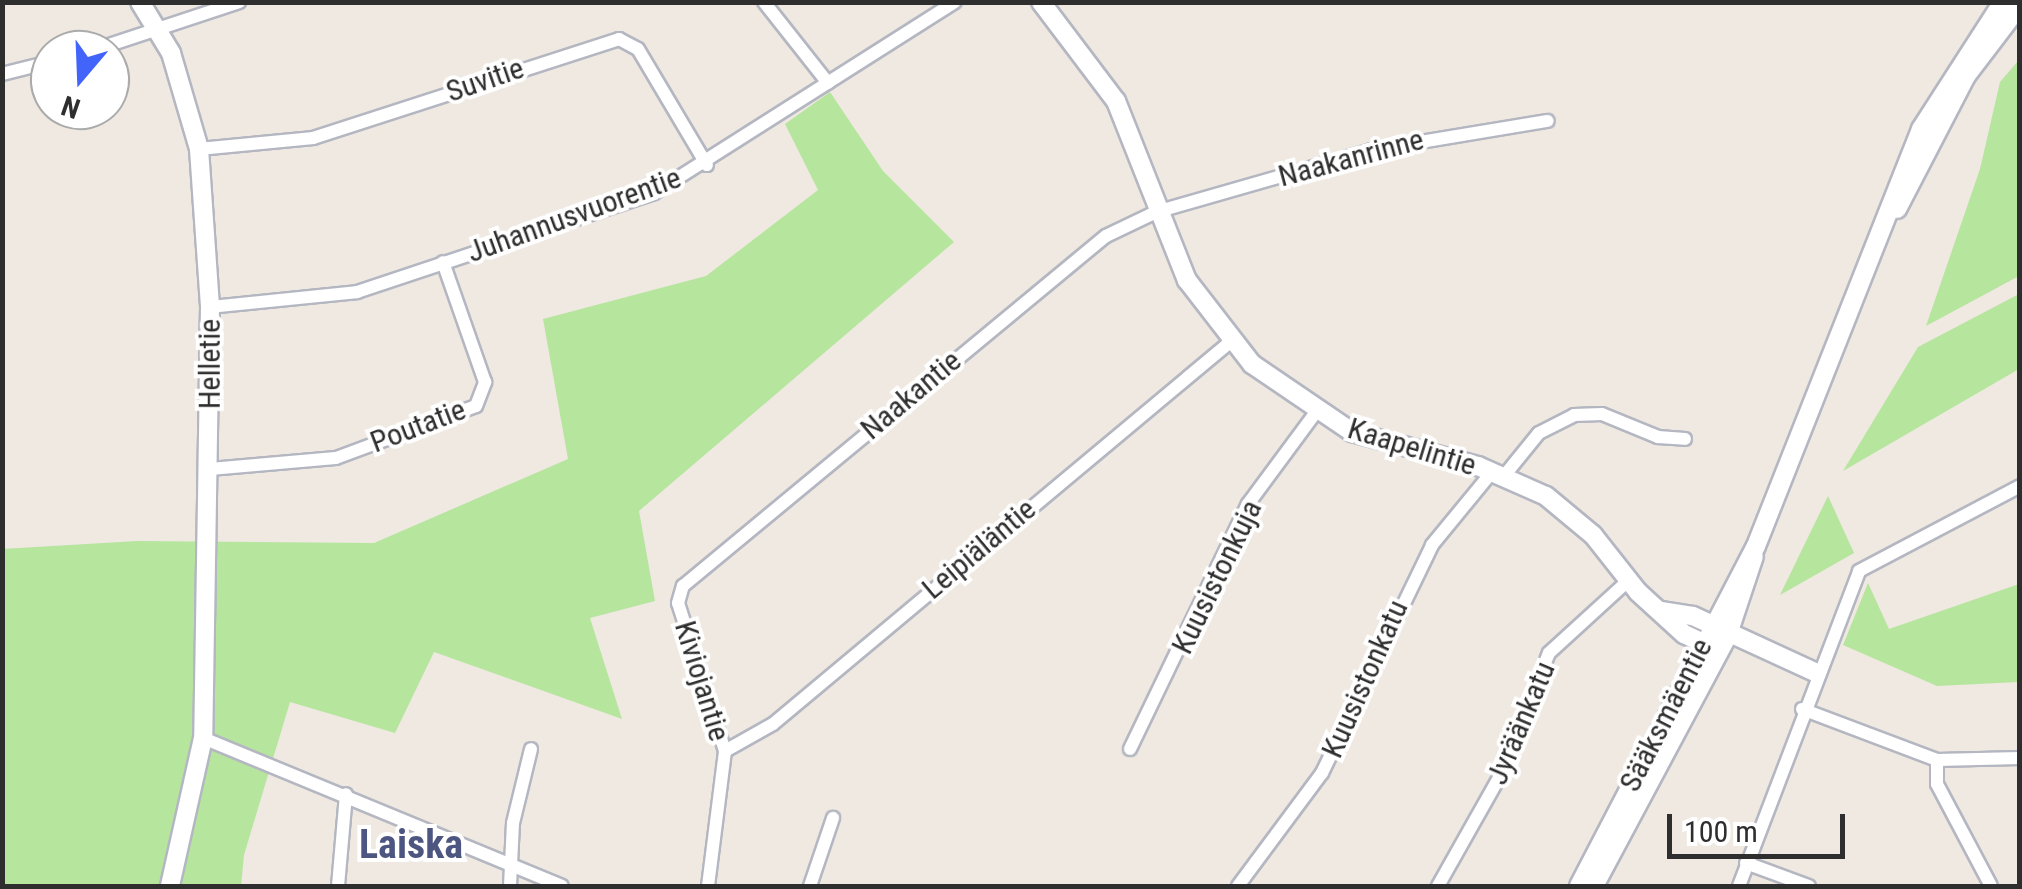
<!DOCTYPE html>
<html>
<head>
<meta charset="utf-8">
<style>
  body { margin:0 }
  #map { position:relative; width:2022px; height:889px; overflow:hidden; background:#efe9e1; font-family:"Roboto Condensed",sans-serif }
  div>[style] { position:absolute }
  .green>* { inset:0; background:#b6e59e }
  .roads { filter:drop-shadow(2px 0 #b4b7c1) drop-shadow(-2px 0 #b4b7c1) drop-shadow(0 2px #b4b7c1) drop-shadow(0 -2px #b4b7c1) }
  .street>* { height:12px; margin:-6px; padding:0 6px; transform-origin:6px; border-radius:6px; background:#fff }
  .secondary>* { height:18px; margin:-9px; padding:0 9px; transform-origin:9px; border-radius:9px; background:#fff }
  span { translate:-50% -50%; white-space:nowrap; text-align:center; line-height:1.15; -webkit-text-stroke:8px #fff; paint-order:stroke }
  .street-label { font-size:30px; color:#2e2e2e }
  .district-label { font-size:40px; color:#4d5680; font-weight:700 }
  .frame { position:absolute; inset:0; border:5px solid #2e2e2e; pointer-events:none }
  .north { position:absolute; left:30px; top:30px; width:100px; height:100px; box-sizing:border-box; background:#fff; border:2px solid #ababab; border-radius:50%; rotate:199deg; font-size:28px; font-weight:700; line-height:40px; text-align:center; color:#2e2e2e }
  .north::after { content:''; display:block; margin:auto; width:35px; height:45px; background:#4264fb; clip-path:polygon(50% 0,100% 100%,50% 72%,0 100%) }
  .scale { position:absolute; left:1667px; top:814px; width:178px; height:45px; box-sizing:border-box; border:5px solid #2e2e2e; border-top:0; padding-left:12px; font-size:30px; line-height:35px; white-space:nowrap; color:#2e2e2e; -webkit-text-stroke:8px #fff; paint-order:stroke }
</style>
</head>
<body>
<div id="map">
  <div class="green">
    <i style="clip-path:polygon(2019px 60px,2019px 276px,1926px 326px,1980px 169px,2000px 82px)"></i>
    <i style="clip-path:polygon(830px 92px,883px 171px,954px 242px,639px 511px,655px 601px,590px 618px,622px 719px,434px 652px,395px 733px,290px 702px,244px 855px,241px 886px,3px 886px,2px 549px,137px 541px,374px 543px,568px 459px,543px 319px,706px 276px,818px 190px,785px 124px)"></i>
    <i style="clip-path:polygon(2019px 294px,2019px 369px,1843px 471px,1918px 347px)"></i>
    <i style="clip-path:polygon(1828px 496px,1854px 553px,1780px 595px)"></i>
    <i style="clip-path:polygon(1868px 583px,1889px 629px,2019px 584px,2019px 682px,1937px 686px,1843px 645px)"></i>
  </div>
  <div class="roads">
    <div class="street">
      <i style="left:764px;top:2px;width:103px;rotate:51.7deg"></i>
      <i style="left:94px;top:50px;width:153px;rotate:-18.3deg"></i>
      <i style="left:2px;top:74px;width:49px;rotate:-14deg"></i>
      <i style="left:199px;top:149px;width:115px;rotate:-5.5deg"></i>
      <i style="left:313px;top:138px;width:322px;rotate:-17.9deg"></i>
      <i style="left:619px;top:39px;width:21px;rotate:28deg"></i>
      <i style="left:638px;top:49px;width:135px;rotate:59.3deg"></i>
      <i style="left:210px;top:307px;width:148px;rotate:-5.8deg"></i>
      <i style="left:357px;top:292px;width:313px;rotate:-18.4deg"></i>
      <i style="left:654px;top:193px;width:356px;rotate:-32.4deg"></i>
      <i style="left:210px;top:469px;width:126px;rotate:-5deg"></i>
      <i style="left:336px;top:458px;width:149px;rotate:-20.4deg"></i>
      <i style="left:476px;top:406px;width:26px;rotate:-69deg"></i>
      <i style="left:485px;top:382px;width:127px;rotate:-109.3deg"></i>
      <i style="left:1504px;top:476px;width:55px;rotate:-50.9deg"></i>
      <i style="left:1539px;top:433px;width:39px;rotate:-27deg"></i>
      <i style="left:1574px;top:415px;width:28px;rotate:-2deg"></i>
      <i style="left:1602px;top:414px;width:61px;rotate:22.3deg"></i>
      <i style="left:1658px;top:437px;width:27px;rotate:4deg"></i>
      <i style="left:1802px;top:709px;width:144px;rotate:20.7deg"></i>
      <i style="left:1937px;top:760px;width:24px;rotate:90deg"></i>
      <i style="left:1937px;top:784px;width:115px;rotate:62.1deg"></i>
      <i style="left:203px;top:738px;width:388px;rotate:22.4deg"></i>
      <i style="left:1130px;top:749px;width:272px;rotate:-64.3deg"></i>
      <i style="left:1248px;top:504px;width:114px;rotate:-53.5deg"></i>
      <i style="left:725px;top:751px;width:55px;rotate:-29.4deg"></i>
      <i style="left:773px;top:724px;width:596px;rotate:-39.89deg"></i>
      <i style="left:1937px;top:760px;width:83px;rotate:-1.4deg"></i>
      <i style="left:1746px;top:863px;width:67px;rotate:20.1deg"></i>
      <i style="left:338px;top:886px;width:92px;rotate:-85deg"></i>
      <i style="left:510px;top:886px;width:63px;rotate:-87.3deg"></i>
      <i style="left:513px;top:823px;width:76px;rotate:-76.3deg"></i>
      <i style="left:708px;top:886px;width:136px;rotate:-82.8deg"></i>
      <i style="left:725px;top:751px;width:155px;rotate:-107.6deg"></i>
      <i style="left:678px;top:603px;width:18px;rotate:-74deg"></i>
      <i style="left:683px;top:586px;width:549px;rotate:-39.61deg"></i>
      <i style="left:1106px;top:236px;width:55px;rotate:-25.6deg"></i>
      <i style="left:1156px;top:212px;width:225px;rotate:-16deg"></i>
      <i style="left:1372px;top:150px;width:178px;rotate:-9.4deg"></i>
      <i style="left:810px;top:886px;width:72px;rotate:-71.3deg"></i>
      <i style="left:1238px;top:886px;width:141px;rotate:-53.4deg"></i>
      <i style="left:1322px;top:773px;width:253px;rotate:-64.2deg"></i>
      <i style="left:1432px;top:545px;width:94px;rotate:-50.6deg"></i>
      <i style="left:1438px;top:886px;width:126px;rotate:-60.6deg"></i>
      <i style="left:1500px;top:776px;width:132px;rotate:-68.3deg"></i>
      <i style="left:1549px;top:653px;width:108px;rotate:-42.4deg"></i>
      <i style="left:1739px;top:886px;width:337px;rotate:-69.1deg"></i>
      <i style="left:1859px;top:571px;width:182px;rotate:-27.8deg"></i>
    </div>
    <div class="secondary">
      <i style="left:140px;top:2px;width:60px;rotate:58.7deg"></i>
      <i style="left:171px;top:53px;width:100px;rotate:73.7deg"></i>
      <i style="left:199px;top:149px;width:158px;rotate:86deg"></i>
      <i style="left:210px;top:307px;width:431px;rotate:90.9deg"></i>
      <i style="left:203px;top:738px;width:152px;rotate:102.6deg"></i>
      <i style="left:1041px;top:2px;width:124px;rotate:52.9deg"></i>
      <i style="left:1116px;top:101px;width:193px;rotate:68.4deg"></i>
      <i style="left:1187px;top:280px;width:106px;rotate:52.3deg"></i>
      <i style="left:1252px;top:364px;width:121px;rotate:34.2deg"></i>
      <i style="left:1352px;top:432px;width:131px;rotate:15.1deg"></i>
      <i style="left:1478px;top:466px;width:74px;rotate:23.8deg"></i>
      <i style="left:1546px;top:496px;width:61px;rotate:39.7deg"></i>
      <i style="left:1593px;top:535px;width:73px;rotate:51.7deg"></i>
      <i style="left:1638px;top:592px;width:62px;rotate:42.4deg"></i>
      <i style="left:1684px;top:634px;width:21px;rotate:25deg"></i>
      <i style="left:1703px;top:643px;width:25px;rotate:-14deg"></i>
      <i style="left:1897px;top:209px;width:150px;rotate:-62.6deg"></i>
      <i style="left:1966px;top:76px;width:89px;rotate:-52.7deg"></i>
      <i style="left:1661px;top:611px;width:32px;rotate:9deg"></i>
      <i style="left:1693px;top:616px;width:136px;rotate:24.7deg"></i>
      <i style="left:1579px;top:886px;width:383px;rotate:-62.5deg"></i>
      <i style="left:1756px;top:546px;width:448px;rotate:-68.4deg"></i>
      <i style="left:1921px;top:129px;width:151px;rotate:-57.2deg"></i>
      <i style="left:1594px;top:886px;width:282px;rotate:-61.9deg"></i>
      <i style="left:1727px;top:637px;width:85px;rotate:-71.6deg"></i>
    </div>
  </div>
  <div class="street-label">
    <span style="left:485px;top:80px;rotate:-19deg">Suvitie</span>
    <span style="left:1351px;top:158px;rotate:-15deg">Naakanrinne</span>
    <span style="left:574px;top:215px;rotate:-20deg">Juhannusvuorentie</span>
    <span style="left:210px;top:364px;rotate:-90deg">Helletie</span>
    <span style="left:911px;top:395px;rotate:-40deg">Naakantie</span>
    <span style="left:418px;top:426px;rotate:-21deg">Poutatie</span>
    <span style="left:1412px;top:447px;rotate:17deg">Kaapelintie</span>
    <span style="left:979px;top:549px;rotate:-40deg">Leipiäläntie</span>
    <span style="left:1217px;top:577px;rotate:-64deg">Kuusistonkuja</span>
    <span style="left:1365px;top:679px;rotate:-66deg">Kuusistonkatu</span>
    <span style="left:702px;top:681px;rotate:73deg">Kiviojantie</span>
    <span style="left:1666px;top:715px;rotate:-63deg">Sääksmäentie</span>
    <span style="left:1521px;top:723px;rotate:-67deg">Jyräänkatu</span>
  </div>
  <div class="district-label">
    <span style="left:411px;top:845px">Laiska</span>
  </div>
  <div class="frame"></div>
  <div class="north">N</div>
  <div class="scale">100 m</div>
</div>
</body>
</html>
